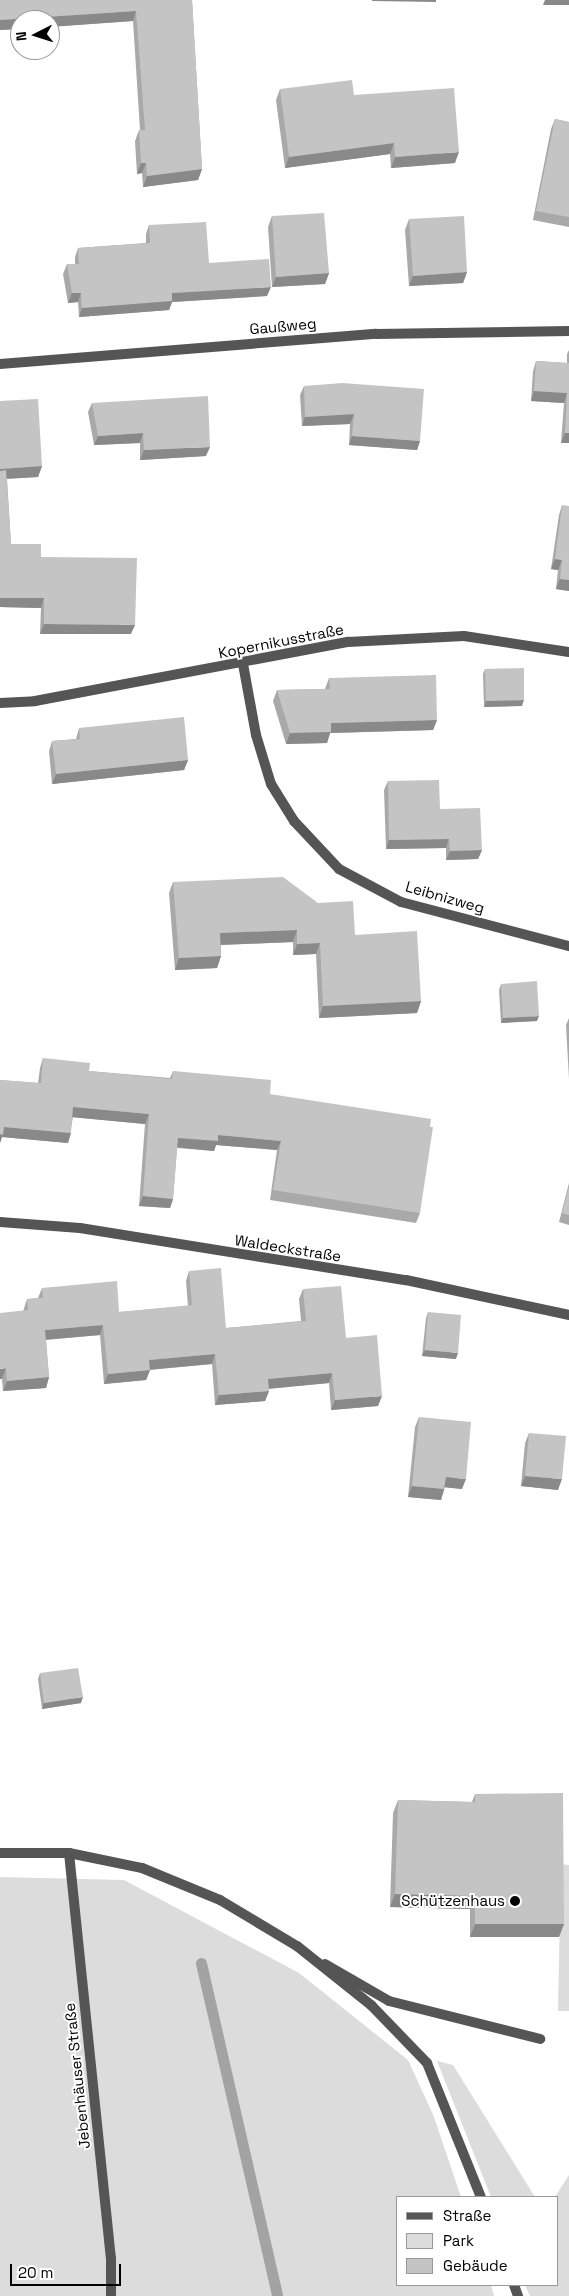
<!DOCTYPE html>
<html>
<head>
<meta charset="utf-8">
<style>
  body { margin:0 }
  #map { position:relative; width:569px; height:2296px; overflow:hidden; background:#fff; font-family:"Space Grotesk",sans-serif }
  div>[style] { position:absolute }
  .green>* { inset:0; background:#dcdcdc }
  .stream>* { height:11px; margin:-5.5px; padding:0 5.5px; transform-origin:5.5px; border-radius:5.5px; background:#a3a3a3 }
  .lane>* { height:10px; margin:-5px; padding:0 5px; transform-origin:5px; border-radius:5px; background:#555 }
  .street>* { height:10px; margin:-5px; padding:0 5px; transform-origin:5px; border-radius:5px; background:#555 }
  .wall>* { inset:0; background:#a9a9a9 }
  .shaded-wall>* { inset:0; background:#898989 }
  .building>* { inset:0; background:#c4c4c4 }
  .dots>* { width:14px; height:14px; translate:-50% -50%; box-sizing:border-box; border:2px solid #fff; border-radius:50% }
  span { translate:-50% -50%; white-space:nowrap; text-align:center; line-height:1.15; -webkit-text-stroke:4px #fff; paint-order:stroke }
  .street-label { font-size:15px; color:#000 }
  .poi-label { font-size:15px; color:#000 }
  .right { translate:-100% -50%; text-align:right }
  .legend { position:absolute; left:396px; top:2196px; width:162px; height:90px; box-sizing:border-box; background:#fff; border:1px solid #999; margin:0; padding:6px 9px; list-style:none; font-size:15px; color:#000 }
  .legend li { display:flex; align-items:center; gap:10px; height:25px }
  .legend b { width:25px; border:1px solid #999 }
  .north { position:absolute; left:10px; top:10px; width:50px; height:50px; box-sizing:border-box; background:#fff; border:1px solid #999; border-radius:50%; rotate:265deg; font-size:14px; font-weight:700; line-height:20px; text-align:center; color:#000 }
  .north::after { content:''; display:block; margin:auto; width:18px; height:22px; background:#000; clip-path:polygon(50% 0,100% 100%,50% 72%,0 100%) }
  .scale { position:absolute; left:10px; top:2264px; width:111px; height:22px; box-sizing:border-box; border:2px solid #000; border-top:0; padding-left:6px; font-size:15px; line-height:18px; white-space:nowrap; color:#000; -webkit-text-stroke:4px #fff; paint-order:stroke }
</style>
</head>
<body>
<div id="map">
  <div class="green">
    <i style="clip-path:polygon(561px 1864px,569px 1865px,569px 2011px,558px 2011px)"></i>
    <i style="clip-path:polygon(0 1877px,124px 1880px,299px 1973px,408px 2060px,434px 2117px,461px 2197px,398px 2197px,398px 2285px,491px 2285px,494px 2296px,0 2296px)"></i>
    <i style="clip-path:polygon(437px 2061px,453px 2065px,535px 2197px,491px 2197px)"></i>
    <i style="clip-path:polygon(569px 2175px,569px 2296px,530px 2296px,525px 2285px,558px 2285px,558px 2197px,555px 2197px)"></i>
  </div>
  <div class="stream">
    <i style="left:201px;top:1963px;width:342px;rotate:77.1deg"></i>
  </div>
  <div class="lane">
    <i style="left:69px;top:1853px;width:407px;rotate:84.1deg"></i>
    <i style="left:111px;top:2258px;width:38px;rotate:90deg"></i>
    <i style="left:325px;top:1964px;width:74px;rotate:30deg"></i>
    <i style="left:389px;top:2001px;width:156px;rotate:14.1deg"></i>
  </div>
  <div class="street">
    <i style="left:0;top:364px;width:377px;rotate:-4.6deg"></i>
    <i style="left:376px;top:334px;width:193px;rotate:-0.9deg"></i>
    <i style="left:243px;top:664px;width:72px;rotate:79.6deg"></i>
    <i style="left:256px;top:735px;width:51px;rotate:73deg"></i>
    <i style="left:271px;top:784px;width:44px;rotate:58.1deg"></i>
    <i style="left:294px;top:821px;width:66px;rotate:46.8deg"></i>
    <i style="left:339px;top:869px;width:70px;rotate:28deg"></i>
    <i style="left:401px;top:902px;width:174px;rotate:14.7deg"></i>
    <i style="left:0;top:703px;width:35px;rotate:-3deg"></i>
    <i style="left:35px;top:701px;width:319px;rotate:-10.7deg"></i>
    <i style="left:348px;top:642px;width:116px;rotate:-3deg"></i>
    <i style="left:464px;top:636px;width:106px;rotate:8.7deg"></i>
    <i style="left:0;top:1222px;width:80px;rotate:4.3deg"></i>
    <i style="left:80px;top:1228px;width:330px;rotate:9.1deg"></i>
    <i style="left:406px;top:1280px;width:167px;rotate:12.1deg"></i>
    <i style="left:0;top:1853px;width:69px"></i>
    <i style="left:69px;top:1853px;width:75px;rotate:11.6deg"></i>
    <i style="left:142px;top:1868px;width:84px;rotate:22.3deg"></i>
    <i style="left:220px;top:1900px;width:90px;rotate:30.9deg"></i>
    <i style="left:297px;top:1946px;width:95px;rotate:38.6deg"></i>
    <i style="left:371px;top:2005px;width:81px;rotate:46deg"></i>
    <i style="left:427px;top:2063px;width:144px;rotate:68.1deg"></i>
    <i style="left:514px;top:2285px;width:12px;rotate:70deg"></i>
  </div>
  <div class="wall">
    <i style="clip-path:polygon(0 0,192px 0,202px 169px,198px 180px,143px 187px,142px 173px,137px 174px,135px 141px,139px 130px,140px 130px,133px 21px,0 30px)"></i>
    <i style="clip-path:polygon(280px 89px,354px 95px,455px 163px,391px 168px,390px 154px,285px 168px,276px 100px)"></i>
    <i style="clip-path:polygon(555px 119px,569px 122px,569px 227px,533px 220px,551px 129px)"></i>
    <i style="clip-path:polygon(272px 216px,329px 273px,325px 284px,272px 287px,268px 227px)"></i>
    <i style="clip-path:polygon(409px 219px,467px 272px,463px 283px,409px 286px,405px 230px)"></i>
    <i style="clip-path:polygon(149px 225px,209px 263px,267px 296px,172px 302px,169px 310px,79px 317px,78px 302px,68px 303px,63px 274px,67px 264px,75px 264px,75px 257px,78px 248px,146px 243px,146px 234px)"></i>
    <i style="clip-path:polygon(569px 350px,569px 443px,561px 443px,564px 403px,531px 401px,533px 371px,536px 361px,567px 363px,567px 354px)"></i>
    <i style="clip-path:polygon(304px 386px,420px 441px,417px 450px,349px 445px,350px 424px,302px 426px,300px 395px)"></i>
    <i style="clip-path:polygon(0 401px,42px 466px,38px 477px,7px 479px,11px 544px,41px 557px,131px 634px,40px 634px,41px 608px,0 607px)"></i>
    <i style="clip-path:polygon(92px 403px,206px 456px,140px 460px,140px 443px,94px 445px,88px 412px)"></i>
    <i style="clip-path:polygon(562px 505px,569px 591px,556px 589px,558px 570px,551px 569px,559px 515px)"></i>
    <i style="clip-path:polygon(485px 669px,522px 706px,484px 707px,483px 674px)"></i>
    <i style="clip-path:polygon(329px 678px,437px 720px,433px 730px,330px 733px,327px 743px,286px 744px,273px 701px,277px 690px,325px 689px)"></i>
    <i style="clip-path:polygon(79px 728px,188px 760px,184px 770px,52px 784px,49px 751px,52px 741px,76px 739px)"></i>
    <i style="clip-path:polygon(388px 781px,440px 809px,482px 850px,478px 859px,446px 860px,446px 848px,386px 849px,384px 790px)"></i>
    <i style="clip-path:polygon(173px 882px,355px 935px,421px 1001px,417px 1013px,319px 1018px,316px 954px,293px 955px,293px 942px,221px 945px,221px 956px,217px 968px,175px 970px,169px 893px)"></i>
    <i style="clip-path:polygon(501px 984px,537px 1021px,501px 1023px,499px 990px)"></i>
    <i style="clip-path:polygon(569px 1018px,569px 1079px,566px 1025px)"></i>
    <i style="clip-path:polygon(43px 1058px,89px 1071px,170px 1078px,173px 1071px,270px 1094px,420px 1213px,416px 1223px,270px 1200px,277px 1150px,216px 1145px,214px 1151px,177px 1148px,173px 1199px,170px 1208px,139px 1206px,145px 1124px,73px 1117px,68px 1143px,2px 1137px,0 1143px,0 1080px,38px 1083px,40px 1068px)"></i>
    <i style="clip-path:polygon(569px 1183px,569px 1225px,559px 1222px)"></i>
    <i style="clip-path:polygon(189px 1271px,226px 1328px,301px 1321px,299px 1299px,303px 1289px,346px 1338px,378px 1406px,331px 1410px,329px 1383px,269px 1389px,269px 1391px,265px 1401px,215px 1405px,212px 1364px,150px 1370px,146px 1380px,104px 1384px,100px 1335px,46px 1340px,49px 1377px,46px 1388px,3px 1391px,2px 1379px,27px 1299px,38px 1298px,42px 1288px,119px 1312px,188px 1306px,186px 1281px)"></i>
    <i style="clip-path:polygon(428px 1312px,456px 1359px,422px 1356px,426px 1318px)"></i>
    <i style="clip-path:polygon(419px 1417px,462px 1489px,445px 1487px,441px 1500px,408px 1497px,415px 1427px)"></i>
    <i style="clip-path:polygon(529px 1433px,558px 1490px,521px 1486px,525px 1443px)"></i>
    <i style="clip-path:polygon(40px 1673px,81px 1703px,42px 1709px,38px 1679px)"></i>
    <i style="clip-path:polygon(475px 1794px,564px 1924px,559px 1937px,470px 1937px,470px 1909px,390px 1907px,393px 1813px,398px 1800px,472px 1802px)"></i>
  </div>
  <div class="shaded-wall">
    <i style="clip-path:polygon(372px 0,436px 0,436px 2px,372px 1px)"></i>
    <i style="clip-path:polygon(545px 0,569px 0,569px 5px,543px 5px)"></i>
    <i style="clip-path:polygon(136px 11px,133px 21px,50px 27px,50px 20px,20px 20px,20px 29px,0 30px,0 20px)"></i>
    <i style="clip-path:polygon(394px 143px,390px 154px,285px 168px,289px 157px)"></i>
    <i style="clip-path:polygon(459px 152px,455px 163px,391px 168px,395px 157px)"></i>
    <i style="clip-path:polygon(141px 163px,146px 163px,142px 173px,137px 174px)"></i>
    <i style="clip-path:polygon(202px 169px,198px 180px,143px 187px,147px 176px)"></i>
    <i style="clip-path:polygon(467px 272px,463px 283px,409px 286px,413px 276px)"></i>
    <i style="clip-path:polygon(329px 273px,325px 284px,272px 287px,276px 277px)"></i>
    <i style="clip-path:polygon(271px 287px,267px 296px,172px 302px,169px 310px,79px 317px,82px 308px,172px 293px)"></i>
    <i style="clip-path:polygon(72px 293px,81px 293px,78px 302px,68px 303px)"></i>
    <i style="clip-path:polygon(534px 391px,567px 393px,564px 403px,531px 401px)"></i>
    <i style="clip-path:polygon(354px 414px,350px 424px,302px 426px,305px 417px)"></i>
    <i style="clip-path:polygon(143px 433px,140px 443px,94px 445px,98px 436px)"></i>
    <i style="clip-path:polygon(565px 433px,569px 433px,569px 443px,561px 443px)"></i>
    <i style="clip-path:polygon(352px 436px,420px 441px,417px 450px,349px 445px)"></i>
    <i style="clip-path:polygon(210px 447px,206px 456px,140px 460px,144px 450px)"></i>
    <i style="clip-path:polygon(42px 466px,38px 477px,0 479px,0 469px)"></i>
    <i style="clip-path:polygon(555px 559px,562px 560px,558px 570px,551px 569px)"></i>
    <i style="clip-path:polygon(560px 579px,569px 580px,569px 591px,556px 589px)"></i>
    <i style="clip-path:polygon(0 598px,44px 598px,41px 608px,0 607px)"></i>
    <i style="clip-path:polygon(44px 624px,135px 625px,131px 634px,40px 634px)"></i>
    <i style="clip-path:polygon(524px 700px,522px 706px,484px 707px,486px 701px)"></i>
    <i style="clip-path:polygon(437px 720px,433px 730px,330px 733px,327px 743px,286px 744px,290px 733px,331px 723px)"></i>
    <i style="clip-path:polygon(188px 760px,184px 770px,52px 784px,56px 774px)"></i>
    <i style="clip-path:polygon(449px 839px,446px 848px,386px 849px,389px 840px)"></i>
    <i style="clip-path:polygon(482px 850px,478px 859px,446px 860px,450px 851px)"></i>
    <i style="clip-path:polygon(297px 930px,293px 942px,216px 945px,220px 933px)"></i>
    <i style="clip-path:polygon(320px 943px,316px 954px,293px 955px,297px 944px)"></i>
    <i style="clip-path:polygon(221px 956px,217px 968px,175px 970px,179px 958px)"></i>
    <i style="clip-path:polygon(421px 1001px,417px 1013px,319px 1018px,323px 1006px)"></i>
    <i style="clip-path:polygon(539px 1016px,537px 1021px,501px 1023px,503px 1018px)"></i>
    <i style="clip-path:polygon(73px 1107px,149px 1114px,145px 1124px,70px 1117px)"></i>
    <i style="clip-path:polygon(4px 1127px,71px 1133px,68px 1143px,2px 1137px,0 1143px,0 1134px)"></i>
    <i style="clip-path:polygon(218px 1135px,281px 1141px,277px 1150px,216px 1145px,214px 1151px,175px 1147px,178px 1138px)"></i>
    <i style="clip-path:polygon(143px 1196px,173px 1199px,170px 1208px,139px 1206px)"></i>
    <i style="clip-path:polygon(103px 1325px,100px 1335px,41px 1340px,45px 1330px)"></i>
    <i style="clip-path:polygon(425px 1350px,458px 1353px,456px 1359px,422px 1356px)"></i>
    <i style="clip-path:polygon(215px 1354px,212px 1364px,145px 1370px,149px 1360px)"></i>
    <i style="clip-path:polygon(6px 1368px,2px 1379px,0 1379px,0 1369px)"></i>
    <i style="clip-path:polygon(150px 1370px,146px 1380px,104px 1384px,108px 1374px)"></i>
    <i style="clip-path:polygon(332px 1373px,329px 1383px,264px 1389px,268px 1379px)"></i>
    <i style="clip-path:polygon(49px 1377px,46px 1388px,3px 1391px,7px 1381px)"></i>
    <i style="clip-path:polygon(269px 1391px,265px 1401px,215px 1405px,219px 1395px)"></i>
    <i style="clip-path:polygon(382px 1396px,378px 1406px,331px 1410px,335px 1400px)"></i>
    <i style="clip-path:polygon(525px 1476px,562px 1479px,558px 1490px,521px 1486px)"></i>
    <i style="clip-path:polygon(446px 1477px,466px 1479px,462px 1489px,442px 1487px)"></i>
    <i style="clip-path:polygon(412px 1486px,444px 1489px,441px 1500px,408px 1497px)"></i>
    <i style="clip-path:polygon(83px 1697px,81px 1703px,42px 1709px,44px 1703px)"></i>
    <i style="clip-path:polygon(395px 1894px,475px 1896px,470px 1909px,390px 1907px)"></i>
    <i style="clip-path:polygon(475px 1924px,564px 1924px,559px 1937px,470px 1937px)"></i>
  </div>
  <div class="building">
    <i style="clip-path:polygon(0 0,192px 0,202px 169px,147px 176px,146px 163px,141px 163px,139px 130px,145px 130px,136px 11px,0 20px)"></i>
    <i style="clip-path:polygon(352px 80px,354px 95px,454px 88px,459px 152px,395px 157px,394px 143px,289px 157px,280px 89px)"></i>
    <i style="clip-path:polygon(555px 119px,569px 122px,569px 217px,536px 211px)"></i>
    <i style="clip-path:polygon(324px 213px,329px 273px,276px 277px,272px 216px)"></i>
    <i style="clip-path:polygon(464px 216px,467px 272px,413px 276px,409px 219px)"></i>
    <i style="clip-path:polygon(206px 222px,209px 263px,269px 259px,271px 287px,172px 293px,172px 301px,82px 308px,81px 293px,72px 293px,67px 264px,79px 264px,78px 248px,150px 243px,149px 225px)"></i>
    <i style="clip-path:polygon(536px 361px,569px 363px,569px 433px,565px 433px,567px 393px,534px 391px)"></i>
    <i style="clip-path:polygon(342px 383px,424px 389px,420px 441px,352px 436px,354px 414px,305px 417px,304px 386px)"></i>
    <i style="clip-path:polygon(208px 396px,210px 447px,144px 450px,143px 433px,98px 436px,92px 403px)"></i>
    <i style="clip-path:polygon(38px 399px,42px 466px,0 469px,0 401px)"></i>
    <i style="clip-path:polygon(6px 470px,11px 544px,41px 544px,41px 557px,137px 558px,135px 625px,44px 624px,44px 598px,0 598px,0 471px)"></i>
    <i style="clip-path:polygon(562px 505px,569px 506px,569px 580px,560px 579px,562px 560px,555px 559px)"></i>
    <i style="clip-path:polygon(524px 668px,524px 700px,486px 701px,485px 669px)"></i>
    <i style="clip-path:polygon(436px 675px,437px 720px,331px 723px,331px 732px,290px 733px,277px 690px,330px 689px,329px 678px)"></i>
    <i style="clip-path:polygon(184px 717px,188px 760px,56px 774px,52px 741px,80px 739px,79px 728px)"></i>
    <i style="clip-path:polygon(439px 780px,440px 809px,480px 808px,482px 850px,450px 851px,449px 839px,389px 840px,388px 781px)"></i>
    <i style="clip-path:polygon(283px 877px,318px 903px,353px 901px,355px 935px,417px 931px,421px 1001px,323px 1006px,320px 943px,297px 944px,297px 930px,220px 933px,221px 956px,179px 958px,173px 882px)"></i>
    <i style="clip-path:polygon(537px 981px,539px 1016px,503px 1018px,501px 984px)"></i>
    <i style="clip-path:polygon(43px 1058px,90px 1063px,89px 1071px,172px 1079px,173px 1071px,271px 1080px,270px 1094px,431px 1119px,430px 1127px,433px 1127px,420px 1213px,273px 1190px,281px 1141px,218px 1135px,218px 1141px,178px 1138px,173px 1199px,143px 1196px,149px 1114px,73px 1107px,71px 1133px,4px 1127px,3px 1135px,0 1134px,0 1080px,41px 1083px)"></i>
    <i style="clip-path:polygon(569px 1187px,569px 1215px,562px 1213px)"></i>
    <i style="clip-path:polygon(221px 1268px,226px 1328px,306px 1321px,303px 1289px,341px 1286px,346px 1338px,377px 1335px,382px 1396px,335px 1400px,332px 1373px,268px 1379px,269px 1391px,219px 1395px,215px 1354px,149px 1360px,150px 1370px,108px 1374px,103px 1325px,45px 1330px,49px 1377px,7px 1381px,6px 1368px,0 1369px,0 1313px,28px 1310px,27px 1299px,43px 1298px,42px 1288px,117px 1281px,119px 1312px,192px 1305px,189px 1271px)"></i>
    <i style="clip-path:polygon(428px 1312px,461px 1315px,458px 1353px,425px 1350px)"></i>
    <i style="clip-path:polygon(419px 1417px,471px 1422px,466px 1479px,446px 1477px,444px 1489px,412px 1486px)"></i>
    <i style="clip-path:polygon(529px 1433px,566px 1436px,562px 1479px,525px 1476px)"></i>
    <i style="clip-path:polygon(78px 1668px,83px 1697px,44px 1703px,40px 1673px)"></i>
    <i style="clip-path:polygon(563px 1793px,564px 1924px,475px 1924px,475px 1896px,395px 1894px,398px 1800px,475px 1802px,475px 1794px)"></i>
  </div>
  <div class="dots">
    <i style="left:515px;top:1901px;background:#000"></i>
  </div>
  <div class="street-label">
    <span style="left:283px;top:326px;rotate:-5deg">Gaußweg</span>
    <span style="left:281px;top:641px;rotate:-11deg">Kopernikusstraße</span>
    <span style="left:445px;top:897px;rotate:16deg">Leibnizweg</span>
    <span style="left:288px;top:1248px;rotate:9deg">Waldeckstraße</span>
    <span style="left:77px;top:2076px;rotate:-96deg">Jebenhäuser Straße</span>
  </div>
  <div class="poi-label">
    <span class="right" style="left:505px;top:1901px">Schützenhaus</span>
  </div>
  <ul class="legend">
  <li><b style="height:6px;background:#555"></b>Straße</li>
  <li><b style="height:14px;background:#dcdcdc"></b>Park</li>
  <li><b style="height:14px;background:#c4c4c4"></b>Gebäude</li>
  </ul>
  <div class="north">N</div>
  <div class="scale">20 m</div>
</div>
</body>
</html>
